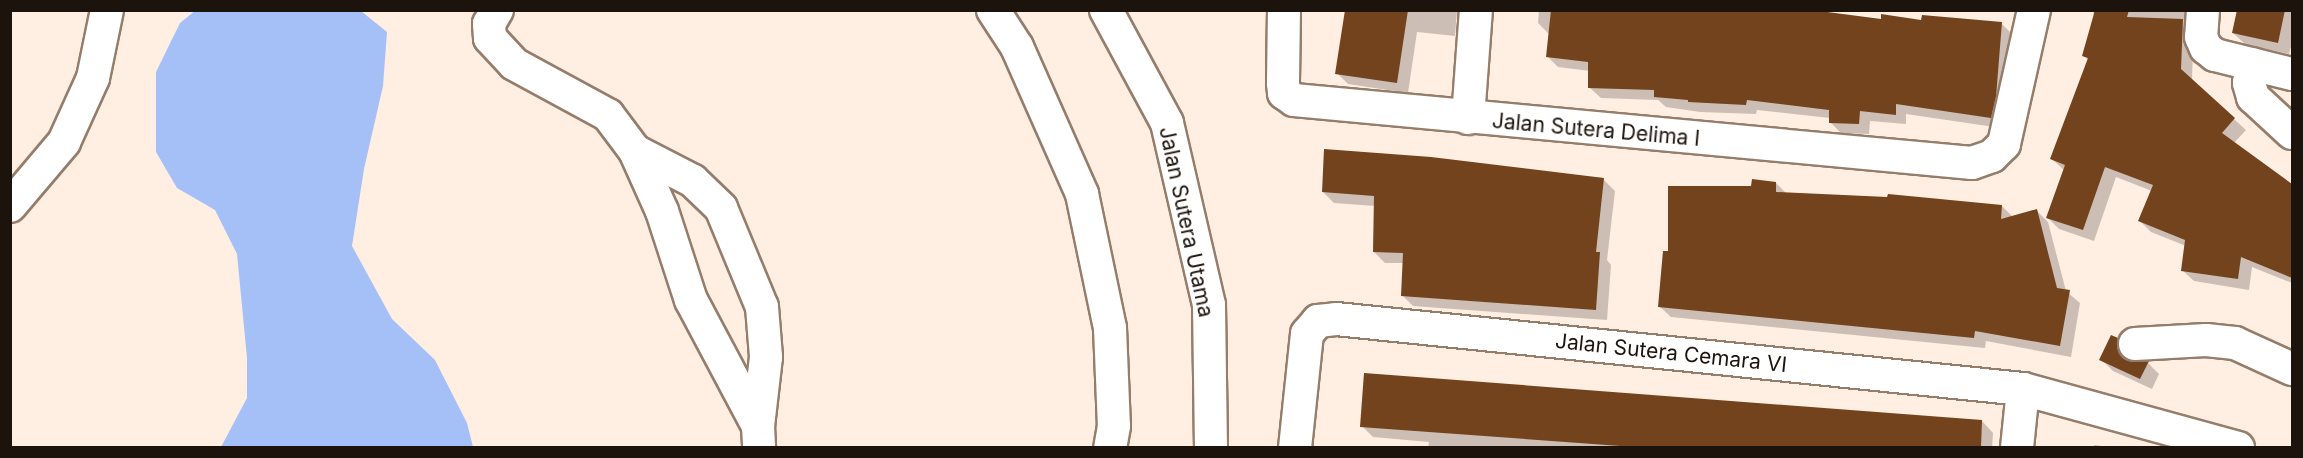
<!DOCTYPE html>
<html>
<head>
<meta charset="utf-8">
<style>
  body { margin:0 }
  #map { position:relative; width:2303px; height:458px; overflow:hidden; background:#ffeee2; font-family:Inter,sans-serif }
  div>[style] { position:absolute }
  .water>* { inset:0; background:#a5c0f7 }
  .shadow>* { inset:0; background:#0003 }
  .building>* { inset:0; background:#72431c }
  .roads { filter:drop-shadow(2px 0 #957d6b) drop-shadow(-2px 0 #957d6b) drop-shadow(0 2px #957d6b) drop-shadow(0 -2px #957d6b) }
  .minor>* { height:32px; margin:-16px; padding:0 16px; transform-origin:16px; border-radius:16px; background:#fff }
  span { translate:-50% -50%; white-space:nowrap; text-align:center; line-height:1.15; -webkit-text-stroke:6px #fff; paint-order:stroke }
  .street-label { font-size:21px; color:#1c130c }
  .frame { position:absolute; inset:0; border:12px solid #1c130c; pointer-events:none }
</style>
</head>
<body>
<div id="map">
  <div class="water">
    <i style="clip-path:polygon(196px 10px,361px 11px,387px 32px,383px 86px,364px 169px,352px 246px,392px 319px,435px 360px,467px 423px,473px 447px,221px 447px,247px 398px,247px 358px,237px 254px,215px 210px,177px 188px,156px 152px,156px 72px,180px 23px)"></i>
  </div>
  <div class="shadow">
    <i style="clip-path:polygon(1346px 10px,1457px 10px,1455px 36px,1417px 32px,1408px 93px,1348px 84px,1337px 73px)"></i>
    <i style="clip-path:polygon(1539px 10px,1805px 10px,1882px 21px,2001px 23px,2012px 34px,2008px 92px,2001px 128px,1906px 114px,1906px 124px,1870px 121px,1869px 134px,1841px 133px,1830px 122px,1830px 118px,1757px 110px,1756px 114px,1700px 112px,1666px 107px,1658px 100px,1601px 98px,1590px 88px,1590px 71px,1558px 67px,1547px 56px,1549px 34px,1538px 23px)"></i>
    <i style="clip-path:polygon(2093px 10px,2194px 10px,2192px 81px,2246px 130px,2234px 143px,2292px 186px,2292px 283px,2252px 267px,2249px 290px,2194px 281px,2182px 270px,2186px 246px,2151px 232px,2140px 221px,2152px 191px,2116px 177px,2094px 241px,2059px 229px,2048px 218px,2065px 171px,2052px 159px,2089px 61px,2084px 56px,2094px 17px)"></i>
    <i style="clip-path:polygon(2237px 10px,2292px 10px,2292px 43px,2289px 54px,2245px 44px,2233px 33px)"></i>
    <i style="clip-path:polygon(1604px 180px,1615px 191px,1607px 260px,1611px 265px,1607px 320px,1413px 306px,1402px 295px,1404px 263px,1385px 263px,1374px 252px,1375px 206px,1334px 203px,1323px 192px)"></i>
    <i style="clip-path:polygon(1776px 183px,1787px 194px,2002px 206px,2013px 217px,2037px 211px,2048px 222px,2066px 291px,2080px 303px,2071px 357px,1986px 341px,1985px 348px,1671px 317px,1659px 306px,1669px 253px,1753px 188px)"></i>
    <i style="clip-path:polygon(2117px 340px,2129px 351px,2130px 362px,2148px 363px,2159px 374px,2152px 389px,2113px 371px,2101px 359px)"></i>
    <i style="clip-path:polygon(1982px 421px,1993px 433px,1992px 448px,1428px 448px,1429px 442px,1373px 437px,1362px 426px)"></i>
    <i style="clip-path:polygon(2094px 445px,2118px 448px,2094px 448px)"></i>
  </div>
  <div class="building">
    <i style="clip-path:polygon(1345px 10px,1408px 10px,1397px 83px,1335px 74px)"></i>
    <i style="clip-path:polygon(1551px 10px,1812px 10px,1881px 19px,1881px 14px,1921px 20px,1922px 15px,2002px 22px,1996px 97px,1991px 118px,1896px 104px,1896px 115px,1860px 111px,1859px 124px,1829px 123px,1829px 110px,1747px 100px,1746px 105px,1688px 102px,1688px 100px,1654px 97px,1654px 90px,1588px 88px,1588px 62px,1546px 57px)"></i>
    <i style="clip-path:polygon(2095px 10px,2129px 10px,2127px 17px,2183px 19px,2181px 69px,2235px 118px,2222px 133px,2292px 184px,2292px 278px,2241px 257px,2238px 279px,2181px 271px,2185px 240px,2138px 221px,2153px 185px,2105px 167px,2083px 230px,2046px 218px,2065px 165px,2050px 159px,2088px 58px,2082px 56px)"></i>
    <i style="clip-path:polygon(2237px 10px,2285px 10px,2278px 43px,2232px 33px)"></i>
    <i style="clip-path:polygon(1324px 149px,1431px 157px,1604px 178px,1596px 252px,1600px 252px,1596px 310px,1401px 296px,1403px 253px,1373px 252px,1374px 196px,1322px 192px)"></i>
    <i style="clip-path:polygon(1752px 179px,1776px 182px,1776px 192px,1887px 197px,1888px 194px,2002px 205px,2001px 219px,2037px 209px,2057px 288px,2070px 290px,2060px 346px,1975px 331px,1974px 338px,1658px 307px,1663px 251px,1668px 251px,1668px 186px,1751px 186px)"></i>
    <i style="clip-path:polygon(2111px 335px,2118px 338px,2120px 353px,2126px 360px,2149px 361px,2140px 379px,2099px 360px)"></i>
    <i style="clip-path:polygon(1364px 373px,1982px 420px,1981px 447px,1634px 447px,1360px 427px)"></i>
  </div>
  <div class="roads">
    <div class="minor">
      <i style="left:497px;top:10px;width:16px;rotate:120deg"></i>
      <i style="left:489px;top:24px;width:14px;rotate:86deg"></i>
      <i style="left:490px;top:38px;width:35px;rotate:47deg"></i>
      <i style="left:514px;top:64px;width:107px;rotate:28.5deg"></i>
      <i style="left:608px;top:115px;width:45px;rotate:53.1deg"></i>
      <i style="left:635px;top:151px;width:65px;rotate:27.3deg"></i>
      <i style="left:693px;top:181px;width:39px;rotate:44deg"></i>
      <i style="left:721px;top:208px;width:107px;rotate:67.5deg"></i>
      <i style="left:762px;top:307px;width:50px;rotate:85.4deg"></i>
      <i style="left:766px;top:357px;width:69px;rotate:96.6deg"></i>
      <i style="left:758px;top:426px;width:22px;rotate:87deg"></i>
      <i style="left:993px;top:10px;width:44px;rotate:57deg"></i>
      <i style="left:1017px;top:47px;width:161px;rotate:66.1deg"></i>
      <i style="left:1082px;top:194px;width:137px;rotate:78.2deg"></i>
      <i style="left:1110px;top:328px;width:98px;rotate:87.7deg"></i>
      <i style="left:1114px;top:426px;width:22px;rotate:100deg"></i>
      <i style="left:1106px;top:10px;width:128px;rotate:61.6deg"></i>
      <i style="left:1167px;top:123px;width:187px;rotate:77deg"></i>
      <i style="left:1209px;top:305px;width:143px;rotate:89.2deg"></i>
      <i style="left:1284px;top:10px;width:73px;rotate:90.8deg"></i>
      <i style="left:1283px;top:83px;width:10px;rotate:84deg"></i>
      <i style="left:1284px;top:93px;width:12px;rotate:35deg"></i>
      <i style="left:1294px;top:100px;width:681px;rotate:5.31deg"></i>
      <i style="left:1972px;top:163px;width:21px;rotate:-19deg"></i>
      <i style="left:1992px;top:156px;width:17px;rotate:-45deg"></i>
      <i style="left:2004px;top:144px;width:137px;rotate:-77.4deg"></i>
      <i style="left:2203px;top:10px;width:27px;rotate:94deg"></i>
      <i style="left:2201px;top:37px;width:12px;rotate:66deg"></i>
      <i style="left:2206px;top:48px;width:11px;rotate:38deg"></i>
      <i style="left:2215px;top:55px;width:79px;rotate:13.9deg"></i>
      <i style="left:2252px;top:64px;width:19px;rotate:99deg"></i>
      <i style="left:2249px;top:83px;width:15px;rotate:74deg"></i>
      <i style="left:2253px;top:97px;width:53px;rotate:42.7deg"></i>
      <i style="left:1468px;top:118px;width:108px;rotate:-85.8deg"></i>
      <i style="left:635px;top:151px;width:66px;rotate:65.8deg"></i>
      <i style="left:662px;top:211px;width:94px;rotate:72deg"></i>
      <i style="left:691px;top:300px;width:143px;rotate:62deg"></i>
      <i style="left:10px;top:206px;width:84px;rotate:-49.8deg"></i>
      <i style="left:64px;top:142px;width:70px;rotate:-65.6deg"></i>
      <i style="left:93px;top:78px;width:69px;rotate:-78.4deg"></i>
      <i style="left:2135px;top:344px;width:71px;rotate:-3.2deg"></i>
      <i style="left:2206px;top:340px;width:29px;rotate:6deg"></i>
      <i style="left:2235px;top:343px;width:63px;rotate:24.5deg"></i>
      <i style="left:1295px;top:448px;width:115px;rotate:-84deg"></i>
      <i style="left:1307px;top:334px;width:17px;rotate:-50deg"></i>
      <i style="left:1318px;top:321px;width:18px;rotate:-6deg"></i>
      <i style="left:1336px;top:319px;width:691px;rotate:5.82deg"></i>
      <i style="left:2023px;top:389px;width:223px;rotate:15.3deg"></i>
      <i style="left:2017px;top:448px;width:59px;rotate:-84.2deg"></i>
    </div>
  </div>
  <div class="street-label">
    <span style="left:1596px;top:130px;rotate:5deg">Jalan Sutera Delima I</span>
    <span style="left:1186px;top:222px;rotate:78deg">Jalan Sutera Utama</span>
    <span style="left:1671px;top:353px;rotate:6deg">Jalan Sutera Cemara VI</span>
  </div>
  <div class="frame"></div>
</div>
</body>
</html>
